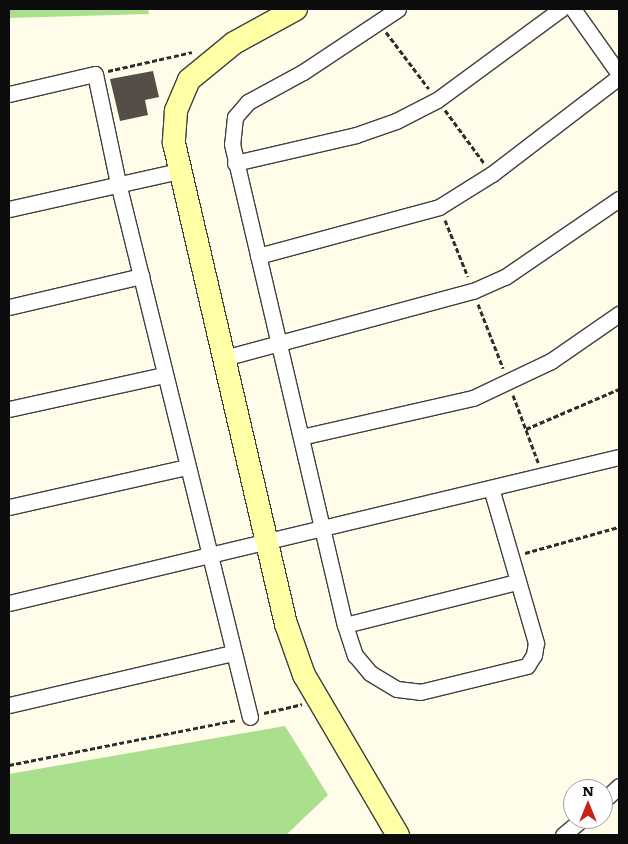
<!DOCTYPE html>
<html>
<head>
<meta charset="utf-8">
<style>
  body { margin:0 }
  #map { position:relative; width:628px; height:844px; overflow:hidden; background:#fffdea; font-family:Literata,serif }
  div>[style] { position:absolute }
  .forest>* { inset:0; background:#aadf8e }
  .building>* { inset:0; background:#554e47 }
  .path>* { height:3px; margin-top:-1.5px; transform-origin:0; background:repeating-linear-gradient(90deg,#2e2e2e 0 5px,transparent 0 7.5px) }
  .roads { filter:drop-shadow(1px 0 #3f3f3f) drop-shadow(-1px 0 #3f3f3f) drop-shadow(0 1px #3f3f3f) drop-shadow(0 -1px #3f3f3f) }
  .street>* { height:15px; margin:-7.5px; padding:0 7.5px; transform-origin:7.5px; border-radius:7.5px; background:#fff }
  .secondary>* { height:22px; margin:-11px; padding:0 11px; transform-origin:11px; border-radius:11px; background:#ffffa5 }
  span { translate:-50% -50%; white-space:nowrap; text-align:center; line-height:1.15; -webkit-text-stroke:5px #fff; paint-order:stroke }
  .frame { position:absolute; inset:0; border:10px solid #0c0c0c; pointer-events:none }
  .north { position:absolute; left:563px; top:779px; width:50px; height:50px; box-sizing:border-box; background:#fff; border:1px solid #9e9e9e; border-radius:50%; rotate:0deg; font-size:14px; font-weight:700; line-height:20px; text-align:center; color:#0c0c0c }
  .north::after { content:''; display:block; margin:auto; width:18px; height:22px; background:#c82117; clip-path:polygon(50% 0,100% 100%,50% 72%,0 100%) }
</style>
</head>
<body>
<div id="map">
  <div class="forest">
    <i style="clip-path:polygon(9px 9px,148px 9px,149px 14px,9px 18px)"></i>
    <i style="clip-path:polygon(285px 726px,328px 795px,286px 835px,9px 835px,9px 774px)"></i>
  </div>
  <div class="building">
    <i style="clip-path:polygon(153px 71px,159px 97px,145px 100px,148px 115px,120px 121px,110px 79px)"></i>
  </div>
  <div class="path">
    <i style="left:386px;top:32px;width:71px;rotate:53deg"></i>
    <i style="left:108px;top:71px;width:86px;rotate:-12.7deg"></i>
    <i style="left:445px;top:110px;width:66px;rotate:53.7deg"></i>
    <i style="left:445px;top:220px;width:61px;rotate:68deg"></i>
    <i style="left:478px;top:304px;width:69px;rotate:68.7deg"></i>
    <i style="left:513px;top:395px;width:72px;rotate:69.5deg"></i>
    <i style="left:526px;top:429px;width:101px;rotate:-23.3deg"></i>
    <i style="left:525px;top:553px;width:98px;rotate:-15.5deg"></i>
    <i style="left:264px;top:713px;width:39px;rotate:-13deg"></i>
    <i style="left:9px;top:765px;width:231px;rotate:-11.2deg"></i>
  </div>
  <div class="roads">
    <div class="street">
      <i style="left:398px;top:9px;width:114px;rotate:146.4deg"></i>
      <i style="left:303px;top:72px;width:63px;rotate:151.4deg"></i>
      <i style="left:248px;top:102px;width:20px;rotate:131deg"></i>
      <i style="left:235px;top:117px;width:27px;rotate:96deg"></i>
      <i style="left:232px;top:144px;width:494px;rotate:76.8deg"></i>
      <i style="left:345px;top:625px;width:32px;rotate:72deg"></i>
      <i style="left:355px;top:655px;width:23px;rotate:50deg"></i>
      <i style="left:370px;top:673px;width:31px;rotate:31deg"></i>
      <i style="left:397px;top:689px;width:23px;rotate:7deg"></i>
      <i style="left:420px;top:692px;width:110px;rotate:-13.7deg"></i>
      <i style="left:527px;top:666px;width:13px;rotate:-58deg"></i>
      <i style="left:534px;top:655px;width:12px;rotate:-81deg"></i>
      <i style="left:536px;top:643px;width:161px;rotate:-106.2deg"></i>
      <i style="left:573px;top:9px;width:80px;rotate:54.7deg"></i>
      <i style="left:9px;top:94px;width:88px;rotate:-13.1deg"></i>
      <i style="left:95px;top:74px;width:111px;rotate:78.1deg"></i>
      <i style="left:118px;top:183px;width:550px;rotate:76.12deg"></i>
      <i style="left:235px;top:163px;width:124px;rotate:-13deg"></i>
      <i style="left:356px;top:135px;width:42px;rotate:-19.3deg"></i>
      <i style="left:396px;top:121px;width:46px;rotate:-27.1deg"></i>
      <i style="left:437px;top:100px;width:154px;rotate:-36.3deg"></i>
      <i style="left:9px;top:209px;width:174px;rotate:-12.6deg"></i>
      <i style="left:258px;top:256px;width:188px;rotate:-15.1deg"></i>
      <i style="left:439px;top:207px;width:62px;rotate:-31.9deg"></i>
      <i style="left:492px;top:174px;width:160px;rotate:-37.4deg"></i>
      <i style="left:9px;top:307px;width:136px;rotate:-13.2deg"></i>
      <i style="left:224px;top:358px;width:258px;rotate:-15.1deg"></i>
      <i style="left:473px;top:291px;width:35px;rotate:-24deg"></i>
      <i style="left:505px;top:277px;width:138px;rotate:-34.4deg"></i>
      <i style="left:9px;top:409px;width:159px;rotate:-12.4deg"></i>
      <i style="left:301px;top:437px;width:176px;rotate:-12.8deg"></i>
      <i style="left:473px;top:398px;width:86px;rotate:-25.4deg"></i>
      <i style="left:551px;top:361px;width:83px;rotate:-34.7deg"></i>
      <i style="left:9px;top:507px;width:182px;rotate:-12.7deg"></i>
      <i style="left:9px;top:603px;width:627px;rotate:-13.46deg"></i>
      <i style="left:345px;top:625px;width:176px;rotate:-14.1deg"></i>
      <i style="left:9px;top:705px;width:229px;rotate:-13.1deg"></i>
      <i style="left:603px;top:801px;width:22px;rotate:-43deg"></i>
      <i style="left:563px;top:835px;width:25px;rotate:-40deg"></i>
    </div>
    <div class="secondary">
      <i style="left:296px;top:9px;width:71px;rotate:151.3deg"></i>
      <i style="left:234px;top:43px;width:58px;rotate:140.6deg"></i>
      <i style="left:189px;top:80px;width:34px;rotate:113deg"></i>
      <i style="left:176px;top:111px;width:32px;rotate:94deg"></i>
      <i style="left:174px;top:143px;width:494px;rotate:76.9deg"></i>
      <i style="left:286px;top:624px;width:54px;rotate:70.6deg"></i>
      <i style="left:304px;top:675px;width:186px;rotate:59.6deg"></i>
    </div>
  </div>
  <div class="frame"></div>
  <div class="north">N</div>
</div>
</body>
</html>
